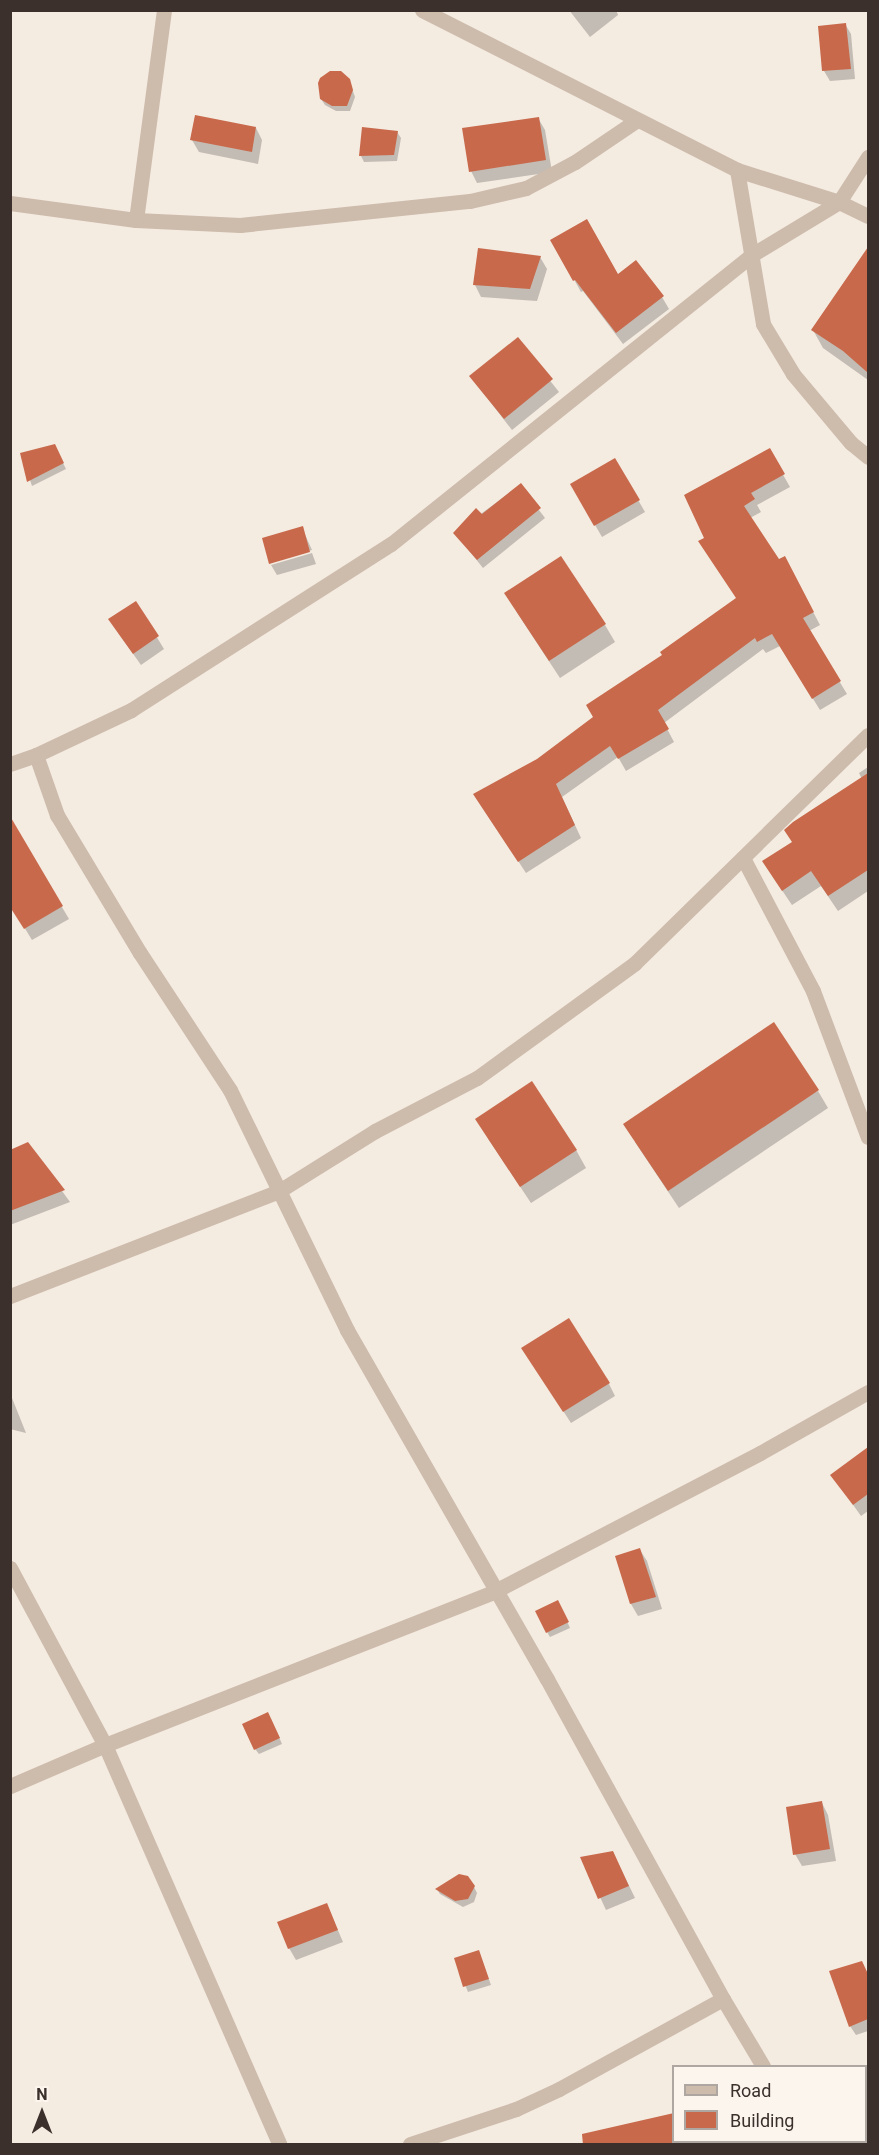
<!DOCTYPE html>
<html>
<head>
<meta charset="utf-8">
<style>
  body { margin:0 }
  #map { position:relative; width:879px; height:2155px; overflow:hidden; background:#f4ebe1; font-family:Roboto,sans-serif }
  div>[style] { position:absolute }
  .shadow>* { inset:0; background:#0003 }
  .building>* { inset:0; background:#c8694b }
  .minor>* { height:15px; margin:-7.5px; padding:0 7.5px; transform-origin:7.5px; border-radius:7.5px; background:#cdbbac }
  span { translate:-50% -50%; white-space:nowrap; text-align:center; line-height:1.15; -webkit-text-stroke:4.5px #fbf5ee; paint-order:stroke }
  .frame { position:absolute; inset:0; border:12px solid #3b302b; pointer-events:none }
  .legend { position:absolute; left:672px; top:2065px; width:195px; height:78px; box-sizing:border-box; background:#fbf5ee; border:2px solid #aea6a0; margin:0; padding:8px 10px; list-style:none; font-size:18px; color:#3b302b }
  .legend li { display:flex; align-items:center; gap:12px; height:30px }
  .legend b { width:30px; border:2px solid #aea6a0 }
  .north { position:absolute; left:12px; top:2083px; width:60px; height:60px; -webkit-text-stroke:4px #fbf5ee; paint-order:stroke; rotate:0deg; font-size:16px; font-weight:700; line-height:24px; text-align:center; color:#3b302b }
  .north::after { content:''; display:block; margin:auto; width:21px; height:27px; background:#3b302b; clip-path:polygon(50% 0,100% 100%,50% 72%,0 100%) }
</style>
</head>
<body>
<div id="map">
  <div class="shadow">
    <i style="clip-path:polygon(569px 10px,616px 10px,618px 15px,590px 37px)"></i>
    <i style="clip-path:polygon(845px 24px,851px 34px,855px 79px,830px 81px,824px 71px,820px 27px)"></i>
    <i style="clip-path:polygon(349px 80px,355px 97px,350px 111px,336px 111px,325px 105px,321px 99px)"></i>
    <i style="clip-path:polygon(538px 118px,545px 130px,552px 172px,477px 183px,471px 171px)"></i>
    <i style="clip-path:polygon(256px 128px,262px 140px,258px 164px,199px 152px,192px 140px)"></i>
    <i style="clip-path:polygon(364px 129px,397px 132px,401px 138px,397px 161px,364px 162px,361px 156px)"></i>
    <i style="clip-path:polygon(552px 240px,617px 276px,662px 297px,669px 309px,623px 344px,583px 291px,581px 292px)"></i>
    <i style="clip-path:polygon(540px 257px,547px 269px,537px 301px,481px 297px,475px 285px)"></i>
    <i style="clip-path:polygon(861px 260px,868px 264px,868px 380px,823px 348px,813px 330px)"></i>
    <i style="clip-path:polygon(517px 339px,559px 392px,512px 430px,471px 377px)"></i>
    <i style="clip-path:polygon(769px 450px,790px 487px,757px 505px,761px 512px,750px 518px,778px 561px,791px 570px,820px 625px,809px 631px,847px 694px,820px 710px,780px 646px,766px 653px,763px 649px,664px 723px,674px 742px,626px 771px,618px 757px,562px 797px,581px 838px,526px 873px,482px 806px,595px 717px,663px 655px,737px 599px,706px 538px)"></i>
    <i style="clip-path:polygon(57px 451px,66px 469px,32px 486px,21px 454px)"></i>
    <i style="clip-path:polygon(615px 460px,645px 512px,602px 537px,572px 485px)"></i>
    <i style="clip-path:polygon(520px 485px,545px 518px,483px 568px,455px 533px)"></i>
    <i style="clip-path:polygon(302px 528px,312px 550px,271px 562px,271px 565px,264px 539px)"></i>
    <i style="clip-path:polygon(312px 553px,316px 564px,277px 575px,271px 565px)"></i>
    <i style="clip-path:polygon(136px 603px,164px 649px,141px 665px,117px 631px)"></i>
    <i style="clip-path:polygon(516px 611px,605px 625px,615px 642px,560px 678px)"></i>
    <i style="clip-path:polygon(868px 767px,868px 829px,865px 831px,868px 837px,868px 891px,838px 911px,821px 886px,792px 905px,773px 877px,794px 843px,862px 779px,859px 773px)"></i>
    <i style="clip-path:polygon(19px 834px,69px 919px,32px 940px,10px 904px)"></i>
    <i style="clip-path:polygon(818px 1091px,828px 1108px,679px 1208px,635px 1142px)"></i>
    <i style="clip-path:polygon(487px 1137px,576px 1150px,586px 1168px,531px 1203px)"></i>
    <i style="clip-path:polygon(28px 1144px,70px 1202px,10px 1225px,10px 1151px)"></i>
    <i style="clip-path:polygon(530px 1360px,609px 1384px,615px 1396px,571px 1423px)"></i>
    <i style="clip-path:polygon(10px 1393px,26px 1433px,10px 1429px)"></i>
    <i style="clip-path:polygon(859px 1455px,868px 1468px,868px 1511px,861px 1516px,832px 1475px)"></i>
    <i style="clip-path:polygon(640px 1550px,647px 1561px,662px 1609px,638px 1616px,631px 1604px,617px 1557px)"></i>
    <i style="clip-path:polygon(561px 1608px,570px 1628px,550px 1637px,547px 1632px)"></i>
    <i style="clip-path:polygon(271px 1719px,282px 1744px,259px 1754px,255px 1749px)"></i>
    <i style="clip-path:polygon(822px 1803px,828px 1815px,836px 1861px,802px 1866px,795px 1854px)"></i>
    <i style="clip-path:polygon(582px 1858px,619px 1865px,635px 1898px,606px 1910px)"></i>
    <i style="clip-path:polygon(474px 1887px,477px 1893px,474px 1902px,463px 1907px,440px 1894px,437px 1889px)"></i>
    <i style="clip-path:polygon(327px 1905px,343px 1942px,296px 1960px,289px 1948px)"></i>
    <i style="clip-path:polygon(479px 1952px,491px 1985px,468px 1992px,455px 1959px)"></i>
    <i style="clip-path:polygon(862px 1962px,868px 1975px,868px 2031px,856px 2035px,850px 2026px)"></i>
  </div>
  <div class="building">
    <i style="clip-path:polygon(846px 23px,851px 69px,822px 71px,818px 26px)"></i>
    <i style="clip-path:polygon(330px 71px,341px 71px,350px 79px,353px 90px,347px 106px,332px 106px,320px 99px,318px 83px,320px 78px)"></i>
    <i style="clip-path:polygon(195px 115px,256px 127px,252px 152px,190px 140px)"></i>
    <i style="clip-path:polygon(539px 117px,546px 160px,469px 172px,462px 128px)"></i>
    <i style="clip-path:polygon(362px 127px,398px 131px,394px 155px,359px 156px)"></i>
    <i style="clip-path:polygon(587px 219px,618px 274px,636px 260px,664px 296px,616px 333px,575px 280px,573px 281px,550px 240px)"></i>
    <i style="clip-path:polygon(868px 247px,868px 373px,843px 351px,811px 330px)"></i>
    <i style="clip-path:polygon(478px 248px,541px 256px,530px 289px,473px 285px)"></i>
    <i style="clip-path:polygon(518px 337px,553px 379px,504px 419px,469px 376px)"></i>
    <i style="clip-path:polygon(55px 444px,64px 463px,27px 482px,20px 453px)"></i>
    <i style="clip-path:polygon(770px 448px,785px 474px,751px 493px,755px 499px,744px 506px,779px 559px,785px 556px,814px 612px,803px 618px,841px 681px,812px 699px,772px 634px,757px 642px,755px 638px,658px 710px,669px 729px,618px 759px,610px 746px,556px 784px,575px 825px,518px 862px,473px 794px,537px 759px,593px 717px,586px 705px,662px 655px,660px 652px,736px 598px,698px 541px,704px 538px,684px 495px)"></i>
    <i style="clip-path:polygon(615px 458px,640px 500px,594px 526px,570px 484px)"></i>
    <i style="clip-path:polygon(521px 483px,541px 508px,477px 560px,453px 533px,476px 508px,482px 514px)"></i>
    <i style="clip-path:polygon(303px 526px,310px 552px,269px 564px,262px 538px)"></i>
    <i style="clip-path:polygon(561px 556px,606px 624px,549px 661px,504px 593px)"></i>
    <i style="clip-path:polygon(136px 601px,159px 636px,133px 654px,108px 619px)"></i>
    <i style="clip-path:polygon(868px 773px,868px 870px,828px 896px,811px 871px,782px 891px,762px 861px,792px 842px,784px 830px,793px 822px)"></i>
    <i style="clip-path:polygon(10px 816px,63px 906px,24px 929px,10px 907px)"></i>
    <i style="clip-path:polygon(774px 1022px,819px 1090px,668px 1191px,623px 1124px)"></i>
    <i style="clip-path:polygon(532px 1081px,577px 1150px,520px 1187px,475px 1119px)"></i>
    <i style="clip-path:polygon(28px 1142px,65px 1190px,10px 1211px,10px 1150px)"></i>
    <i style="clip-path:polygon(569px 1318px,610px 1383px,563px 1412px,521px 1348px)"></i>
    <i style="clip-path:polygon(868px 1447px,868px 1494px,853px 1505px,830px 1475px)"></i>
    <i style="clip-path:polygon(640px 1548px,656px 1597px,630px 1604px,615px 1556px)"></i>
    <i style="clip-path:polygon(558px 1600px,569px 1622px,546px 1633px,535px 1611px)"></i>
    <i style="clip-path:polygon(268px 1712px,280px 1738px,254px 1750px,242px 1724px)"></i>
    <i style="clip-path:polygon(822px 1801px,830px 1849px,793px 1855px,786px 1807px)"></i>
    <i style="clip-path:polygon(613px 1851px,629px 1886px,598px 1899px,580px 1857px)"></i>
    <i style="clip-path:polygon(459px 1874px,468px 1876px,475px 1886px,468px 1899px,455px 1901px,435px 1889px)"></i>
    <i style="clip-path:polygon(327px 1903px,338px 1930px,288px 1949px,277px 1922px)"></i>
    <i style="clip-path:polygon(479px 1950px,489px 1979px,463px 1987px,454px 1958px)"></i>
    <i style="clip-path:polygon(862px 1961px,868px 1974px,868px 2019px,849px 2027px,829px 1971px)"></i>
    <i style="clip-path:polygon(674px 2113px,674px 2145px,583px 2145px,582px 2134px)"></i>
  </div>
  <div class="minor">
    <i style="left:422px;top:10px;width:353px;rotate:26.9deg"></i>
    <i style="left:737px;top:170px;width:107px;rotate:17.4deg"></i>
    <i style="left:839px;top:202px;width:32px;rotate:26deg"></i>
    <i style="left:737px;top:170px;width:156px;rotate:80.4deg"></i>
    <i style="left:763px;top:324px;width:58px;rotate:59deg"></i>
    <i style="left:793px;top:374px;width:90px;rotate:50deg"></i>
    <i style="left:851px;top:443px;width:22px;rotate:39deg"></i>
    <i style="left:10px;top:203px;width:127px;rotate:7.7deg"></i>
    <i style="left:136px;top:220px;width:104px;rotate:2.8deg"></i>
    <i style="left:240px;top:225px;width:231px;rotate:-6deg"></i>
    <i style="left:470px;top:201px;width:57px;rotate:-13.1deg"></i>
    <i style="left:526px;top:188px;width:55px;rotate:-28deg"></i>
    <i style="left:575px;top:162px;width:75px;rotate:-34.1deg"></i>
    <i style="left:136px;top:220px;width:212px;rotate:-82.4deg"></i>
    <i style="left:36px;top:755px;width:64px;rotate:70.7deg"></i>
    <i style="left:57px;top:815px;width:161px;rotate:59deg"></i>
    <i style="left:140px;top:953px;width:164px;rotate:56.7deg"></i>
    <i style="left:230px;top:1090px;width:267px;rotate:64deg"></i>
    <i style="left:347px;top:1330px;width:402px;rotate:60.2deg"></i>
    <i style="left:547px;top:1679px;width:365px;rotate:61.2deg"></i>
    <i style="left:723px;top:1999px;width:78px;rotate:59.2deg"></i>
    <i style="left:10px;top:764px;width:28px;rotate:-19deg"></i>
    <i style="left:36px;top:755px;width:105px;rotate:-25.3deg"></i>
    <i style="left:131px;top:710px;width:308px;rotate:-32.6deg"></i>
    <i style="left:391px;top:544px;width:460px;rotate:-38.7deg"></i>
    <i style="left:750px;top:256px;width:104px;rotate:-31.2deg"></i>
    <i style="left:839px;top:202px;width:54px;rotate:-57.2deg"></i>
    <i style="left:743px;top:858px;width:150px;rotate:62.2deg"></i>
    <i style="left:813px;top:991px;width:156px;rotate:69.4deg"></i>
    <i style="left:10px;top:1296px;width:289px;rotate:-21.3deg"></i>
    <i style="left:279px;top:1191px;width:113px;rotate:-32deg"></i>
    <i style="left:375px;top:1131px;width:115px;rotate:-27.5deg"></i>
    <i style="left:477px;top:1078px;width:195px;rotate:-36deg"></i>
    <i style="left:635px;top:963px;width:326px;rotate:-44.4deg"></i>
    <i style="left:10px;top:1568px;width:201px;rotate:61.8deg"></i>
    <i style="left:105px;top:1745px;width:435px;rotate:66.4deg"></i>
    <i style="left:10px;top:1786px;width:103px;rotate:-23.3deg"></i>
    <i style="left:105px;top:1745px;width:419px;rotate:-21.5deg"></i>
    <i style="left:495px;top:1591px;width:299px;rotate:-27.5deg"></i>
    <i style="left:760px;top:1453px;width:124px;rotate:-29.5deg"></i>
    <i style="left:866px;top:2105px;width:2px;rotate:-27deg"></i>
    <i style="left:808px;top:2142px;width:3px;rotate:45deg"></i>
    <i style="left:410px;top:2144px;width:112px;rotate:-18.3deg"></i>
    <i style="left:516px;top:2109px;width:47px;rotate:-24.9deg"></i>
    <i style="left:559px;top:2089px;width:187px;rotate:-28.8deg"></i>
  </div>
  <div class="frame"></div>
  <ul class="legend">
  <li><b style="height:8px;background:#cdbbac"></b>Road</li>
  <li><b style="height:16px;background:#c8694b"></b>Building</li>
  </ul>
  <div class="north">N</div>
</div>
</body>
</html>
